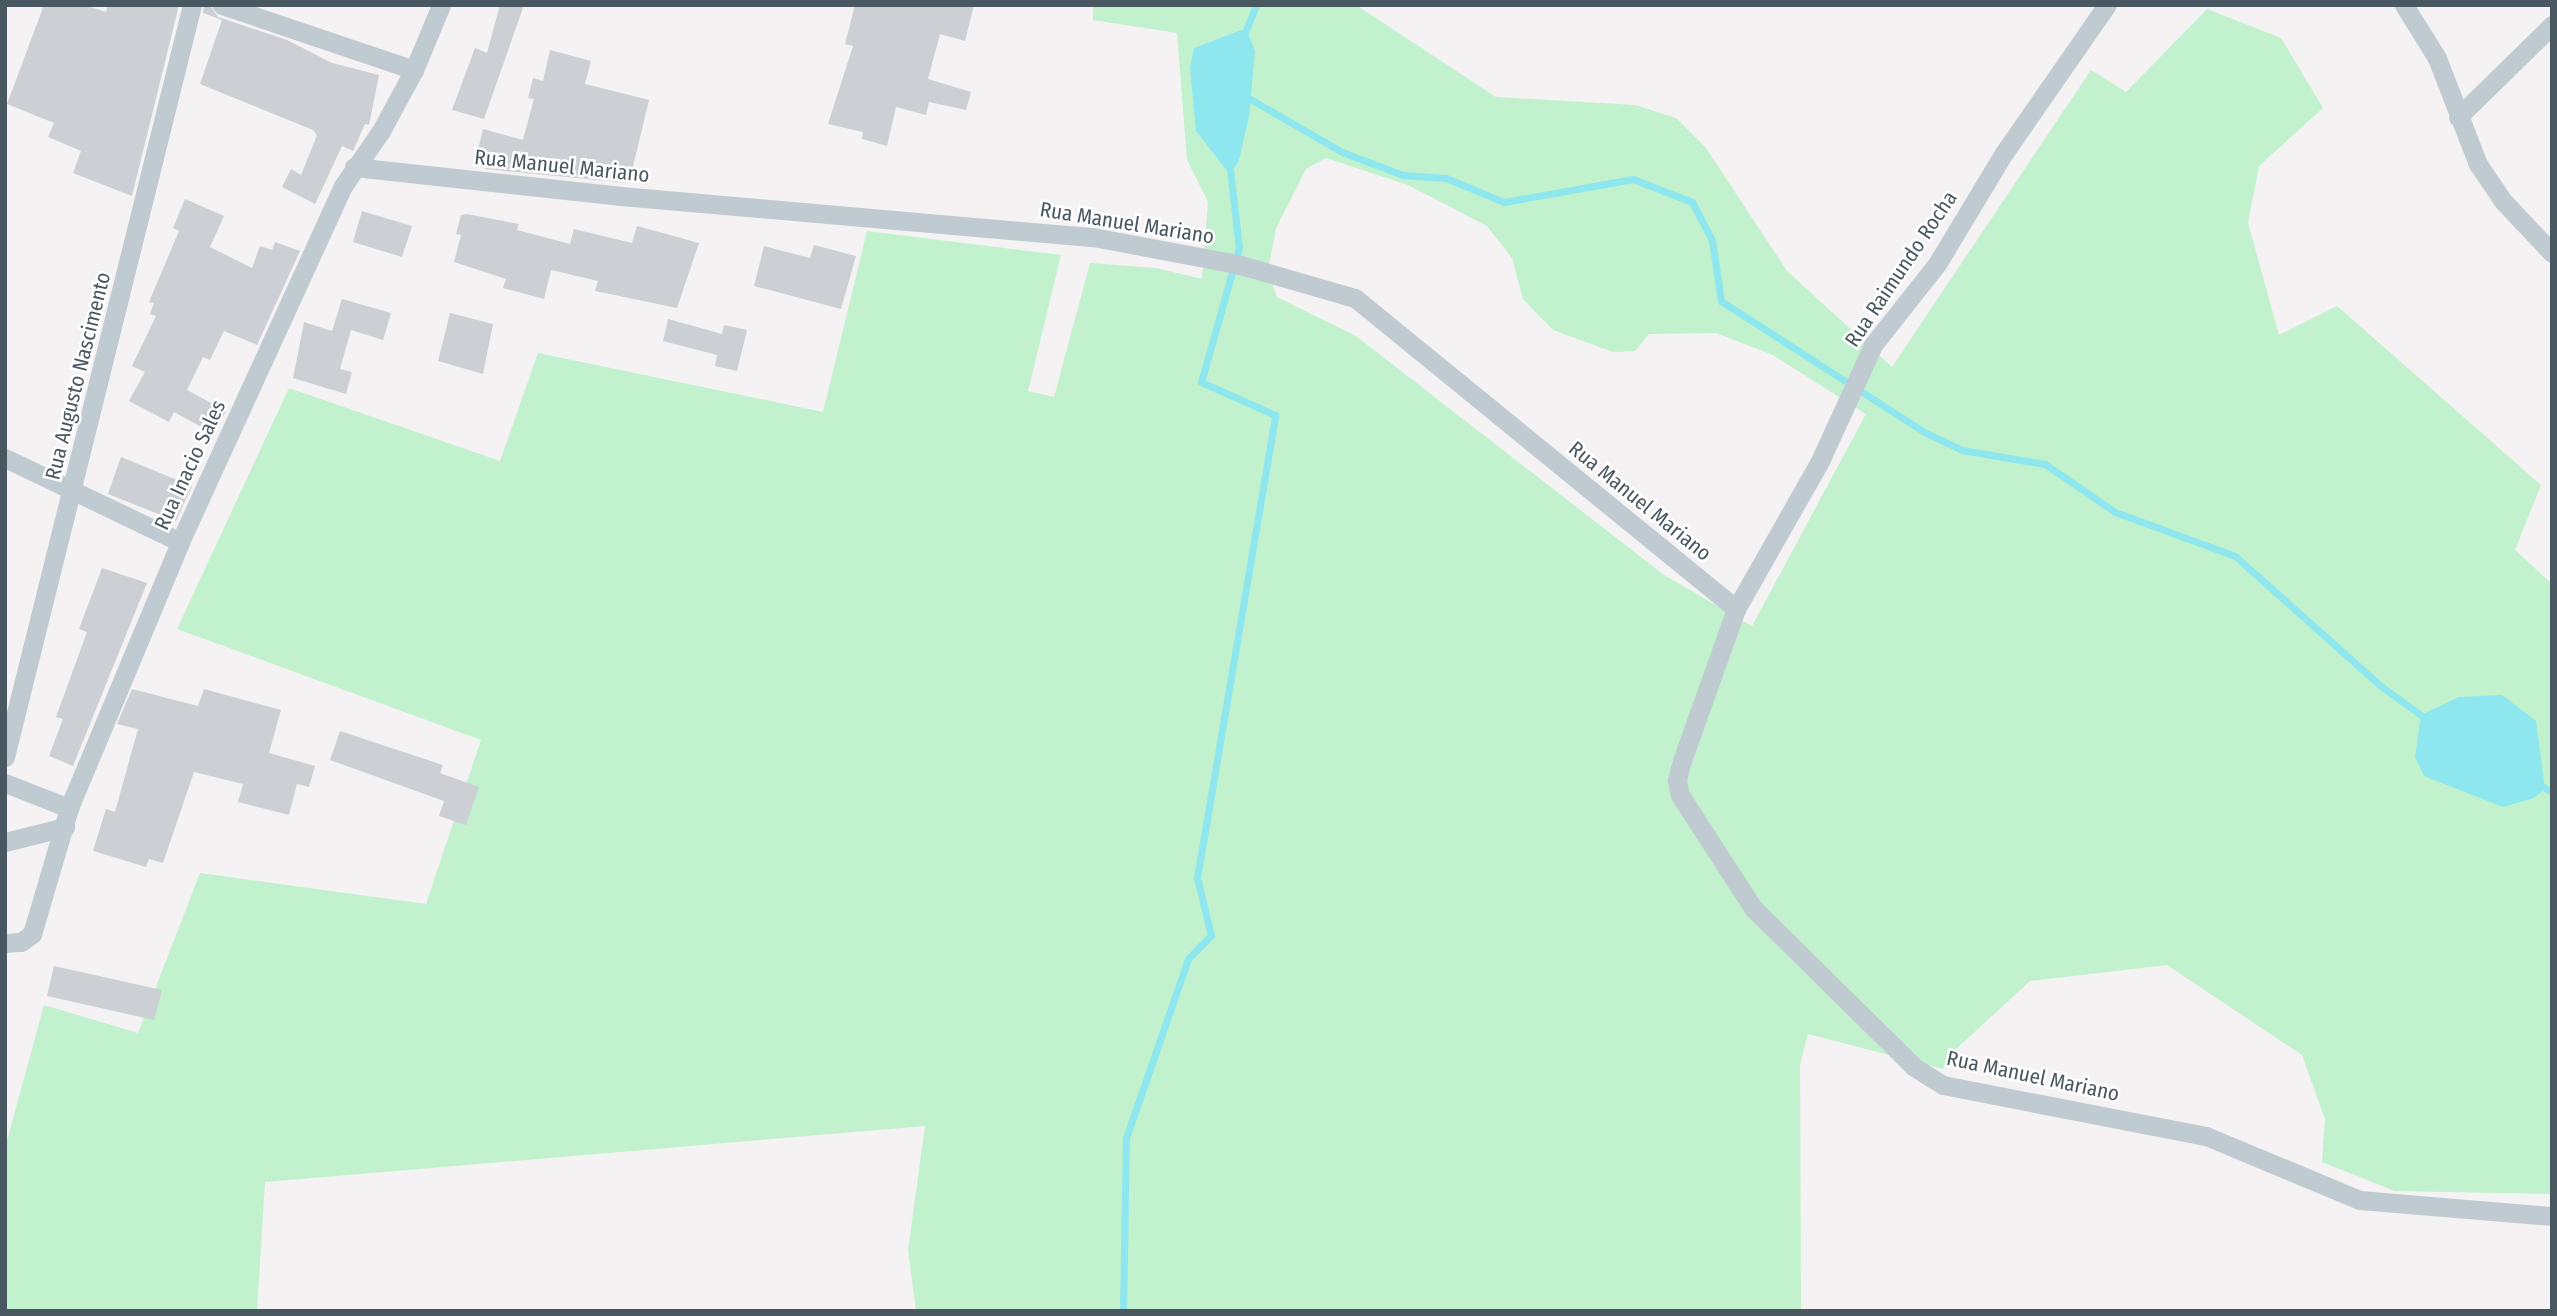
<!DOCTYPE html>
<html>
<head>
<meta charset="utf-8">
<style>
  body { margin:0 }
  #map { position:relative; width:2557px; height:1316px; overflow:hidden; background:#f4f2f2; font-family:"Fira Sans Condensed",sans-serif }
  div>[style] { position:absolute }
  .green>* { inset:0; background:#c2f1ce }
  .water>* { inset:0; background:#8ee6ee }
  .stream>* { height:7px; margin:-3.5px; padding:0 3.5px; transform-origin:3.5px; border-radius:3.5px; background:#8ee6ee }
  .building>* { inset:0; background:#ccd0d4 }
  .street>* { height:19px; margin:-9.5px; padding:0 9.5px; transform-origin:9.5px; border-radius:9.5px; background:#c0cbd1 }
  span { translate:-50% -50%; white-space:nowrap; text-align:center; line-height:1.15; -webkit-text-stroke:5px #fff; paint-order:stroke }
  .street-label { font-size:21px; color:#495860 }
  .frame { position:absolute; inset:0; border:7px solid #495860; pointer-events:none }
</style>
</head>
<body>
<div id="map">
  <div class="green">
    <i style="clip-path:polygon(evenodd,1093px 5px,1356px 5px,1496px 97px,1635px 105px,1676px 118px,1706px 148px,1787px 271px,1892px 367px,2091px 70px,2126px 92px,2207px 9px,2281px 38px,2323px 108px,2259px 166px,2248px 223px,2279px 335px,2337px 306px,2541px 485px,2515px 550px,2552px 584px,2552px 1194px,2395px 1191px,2322px 1162px,2325px 1119px,2302px 1055px,2167px 965px,2030px 981px,1954px 1051px,1943px 1069px,1808px 1034px,1800px 1065px,1801px 1311px,916px 1311px,908px 1250px,925px 1126px,265px 1182px,257px 1311px,5px 1311px,5px 1148px,44px 1005px,138px 1033px,200px 873px,426px 904px,481px 740px,177px 629px,289px 388px,500px 461px,538px 353px,823px 412px,867px 231px,1061px 255px,1028px 391px,1054px 397px,1090px 263px,1156px 268px,1202px 279px,1208px 202px,1187px 160px,1177px 33px,1093px 20px,1093px 5px,1246px 28px,1249px 117px,1239px 161px,1230px 175px,1196px 131px,1194px 48px,1246px 28px,1093px 5px,1326px 158px,1408px 185px,1487px 226px,1512px 258px,1523px 299px,1553px 330px,1613px 352px,1635px 351px,1649px 334px,1716px 333px,1773px 355px,1866px 414px,1752px 626px,1664px 575px,1356px 336px,1277px 297px,1268px 271px,1276px 228px,1306px 169px,1326px 158px)"></i>
  </div>
  <div class="water">
    <i style="clip-path:polygon(1246px 28px,1255px 51px,1249px 117px,1239px 161px,1230px 175px,1196px 131px,1190px 68px,1194px 48px)"></i>
    <i style="clip-path:polygon(2502px 695px,2536px 721px,2545px 789px,2534px 798px,2503px 807px,2424px 776px,2415px 757px,2421px 715px,2459px 697px)"></i>
  </div>
  <div class="stream">
    <i style="left:1244px;top:35px;width:32px;rotate:-68deg"></i>
    <i style="left:1245px;top:96px;width:112px;rotate:30deg"></i>
    <i style="left:1342px;top:152px;width:65px;rotate:20.7deg"></i>
    <i style="left:1403px;top:175px;width:43px;rotate:4deg"></i>
    <i style="left:1446px;top:178px;width:63px;rotate:22.5deg"></i>
    <i style="left:1504px;top:202px;width:131px;rotate:-10.1deg"></i>
    <i style="left:1633px;top:179px;width:63px;rotate:21.3deg"></i>
    <i style="left:1692px;top:202px;width:43px;rotate:62.2deg"></i>
    <i style="left:1712px;top:240px;width:62px;rotate:81.6deg"></i>
    <i style="left:1721px;top:301px;width:242px;rotate:32.8deg"></i>
    <i style="left:1924px;top:432px;width:42px;rotate:25.3deg"></i>
    <i style="left:1962px;top:450px;width:84px;rotate:9.6deg"></i>
    <i style="left:2045px;top:464px;width:85px;rotate:34.4deg"></i>
    <i style="left:2115px;top:512px;width:128px;rotate:20.1deg"></i>
    <i style="left:2235px;top:556px;width:197px;rotate:41.7deg"></i>
    <i style="left:2382px;top:687px;width:57px;rotate:35.7deg"></i>
    <i style="left:2538px;top:784px;width:16px;rotate:30deg"></i>
    <i style="left:1123px;top:1311px;width:173px;rotate:-89deg"></i>
    <i style="left:1126px;top:1138px;width:189px;rotate:-70.9deg"></i>
    <i style="left:1188px;top:959px;width:33px;rotate:-46deg"></i>
    <i style="left:1211px;top:935px;width:59px;rotate:-103.8deg"></i>
    <i style="left:1197px;top:878px;width:470px;rotate:-80.4deg"></i>
    <i style="left:1275px;top:415px;width:81px;rotate:-156deg"></i>
    <i style="left:1201px;top:382px;width:139px;rotate:-74.2deg"></i>
    <i style="left:1239px;top:248px;width:80px;rotate:-96.5deg"></i>
  </div>
  <div class="building">
    <i style="clip-path:polygon(44px 5px,84px 5px,106px 12px,108px 5px,179px 5px,132px 196px,73px 173px,81px 151px,48px 137px,54px 123px,7px 104px)"></i>
    <i style="clip-path:polygon(204px 5px,210px 5px,218px 17px,287px 40px,332px 63px,379px 75px,369px 125px,365px 124px,353px 151px,342px 146px,315px 204px,282px 187px,291px 169px,301px 175px,317px 135px,313px 130px,200px 84px,222px 20px,203px 13px)"></i>
    <i style="clip-path:polygon(500px 5px,524px 5px,484px 119px,452px 110px,475px 48px,487px 53px)"></i>
    <i style="clip-path:polygon(855px 5px,974px 5px,965px 41px,940px 34px,928px 79px,971px 92px,966px 110px,929px 102px,926px 115px,896px 107px,887px 146px,862px 139px,863px 132px,828px 124px,853px 46px,845px 44px)"></i>
    <i style="clip-path:polygon(550px 50px,591px 61px,585px 84px,649px 100px,629px 183px,485px 169px,488px 157px,477px 154px,483px 129px,523px 140px,534px 99px,528px 98px,533px 78px,543px 81px)"></i>
    <i style="clip-path:polygon(185px 199px,224px 216px,210px 247px,252px 268px,260px 246px,272px 250px,275px 242px,300px 251px,257px 345px,224px 331px,210px 360px,203px 357px,187px 390px,226px 411px,214px 434px,174px 412px,169px 422px,129px 401px,145px 372px,132px 366px,156px 316px,150px 314px,154px 303px,149px 302px,179px 231px,173px 228px)"></i>
    <i style="clip-path:polygon(362px 211px,412px 226px,402px 257px,353px 242px)"></i>
    <i style="clip-path:polygon(467px 214px,519px 224px,517px 230px,570px 244px,574px 229px,632px 243px,637px 226px,699px 243px,677px 308px,595px 291px,598px 281px,551px 270px,544px 299px,503px 288px,506px 279px,454px 262px,461px 235px,456px 234px,461px 215px)"></i>
    <i style="clip-path:polygon(814px 245px,856px 256px,841px 309px,754px 286px,764px 246px,810px 258px)"></i>
    <i style="clip-path:polygon(342px 299px,391px 313px,383px 340px,351px 330px,340px 369px,352px 372px,346px 394px,293px 378px,304px 322px,332px 331px)"></i>
    <i style="clip-path:polygon(450px 313px,493px 324px,483px 374px,438px 361px)"></i>
    <i style="clip-path:polygon(668px 319px,722px 334px,724px 325px,747px 330px,737px 371px,715px 366px,717px 355px,663px 341px)"></i>
    <i style="clip-path:polygon(121px 457px,192px 486px,176px 521px,108px 494px)"></i>
    <i style="clip-path:polygon(102px 568px,147px 583px,73px 766px,49px 756px,63px 719px,56px 717px,87px 632px,79px 629px)"></i>
    <i style="clip-path:polygon(132px 689px,198px 706px,204px 689px,281px 710px,269px 753px,315px 766px,309px 787px,297px 784px,289px 815px,238px 802px,243px 784px,194px 772px,163px 863px,149px 859px,146px 867px,93px 851px,106px 809px,115px 812px,138px 729px,117px 724px)"></i>
    <i style="clip-path:polygon(340px 731px,443px 765px,440px 773px,479px 787px,466px 825px,439px 816px,444px 801px,330px 760px)"></i>
    <i style="clip-path:polygon(54px 966px,162px 990px,154px 1020px,47px 996px)"></i>
  </div>
  <div class="street">
    <i style="left:222px;top:5px;width:203px;rotate:18.7deg"></i>
    <i style="left:2404px;top:5px;width:62px;rotate:58.1deg"></i>
    <i style="left:2437px;top:58px;width:114px;rotate:68.9deg"></i>
    <i style="left:2478px;top:164px;width:45px;rotate:56deg"></i>
    <i style="left:2503px;top:201px;width:71px;rotate:46.7deg"></i>
    <i style="left:2458px;top:117px;width:132px;rotate:-44.4deg"></i>
    <i style="left:354px;top:167px;width:269px;rotate:6.2deg"></i>
    <i style="left:621px;top:196px;width:474px;rotate:5deg"></i>
    <i style="left:1093px;top:237px;width:147px;rotate:10.6deg"></i>
    <i style="left:1237px;top:264px;width:123px;rotate:16.1deg"></i>
    <i style="left:1355px;top:298px;width:492px;rotate:39.2deg"></i>
    <i style="left:1736px;top:609px;width:161px;rotate:109.6deg"></i>
    <i style="left:1682px;top:761px;width:20px;rotate:105deg"></i>
    <i style="left:1677px;top:780px;width:15px;rotate:79deg"></i>
    <i style="left:1680px;top:795px;width:135px;rotate:57.1deg"></i>
    <i style="left:1753px;top:908px;width:226px;rotate:44.6deg"></i>
    <i style="left:1914px;top:1067px;width:34px;rotate:32deg"></i>
    <i style="left:1943px;top:1085px;width:268px;rotate:11deg"></i>
    <i style="left:2206px;top:1136px;width:167px;rotate:22.6deg"></i>
    <i style="left:2360px;top:1200px;width:193px;rotate:4.8deg"></i>
    <i style="left:5px;top:458px;width:194px;rotate:25.6deg"></i>
    <i style="left:1736px;top:609px;width:170px;rotate:-60.4deg"></i>
    <i style="left:1820px;top:461px;width:128px;rotate:-65.4deg"></i>
    <i style="left:1873px;top:345px;width:103px;rotate:-51.7deg"></i>
    <i style="left:1937px;top:264px;width:130px;rotate:-58.9deg"></i>
    <i style="left:2004px;top:153px;width:180px;rotate:-55.2deg"></i>
    <i style="left:5px;top:757px;width:775px;rotate:-76.04deg"></i>
    <i style="left:5px;top:783px;width:69px;rotate:21.3deg"></i>
    <i style="left:5px;top:842px;width:62px;rotate:-14deg"></i>
    <i style="left:5px;top:943px;width:16px;rotate:-4deg"></i>
    <i style="left:21px;top:942px;width:14px;rotate:-36deg"></i>
    <i style="left:32px;top:934px;width:131px;rotate:-73.6deg"></i>
    <i style="left:69px;top:808px;width:288px;rotate:-67.3deg"></i>
    <i style="left:180px;top:542px;width:392px;rotate:-65.4deg"></i>
    <i style="left:343px;top:186px;width:67px;rotate:-55.4deg"></i>
    <i style="left:381px;top:131px;width:69px;rotate:-61.6deg"></i>
    <i style="left:414px;top:70px;width:70px;rotate:-67.4deg"></i>
  </div>
  <div class="street-label">
    <span style="left:562px;top:166px;rotate:6deg">Rua Manuel Mariano</span>
    <span style="left:1127px;top:223px;rotate:9deg">Rua Manuel Mariano</span>
    <span style="left:1901px;top:269px;rotate:-56deg">Rua Raimundo Rocha</span>
    <span style="left:78px;top:376px;rotate:-76deg">Rua Augusto Nascimento</span>
    <span style="left:190px;top:465px;rotate:-65deg">Rua Inacio Sales</span>
    <span style="left:1640px;top:501px;rotate:39deg">Rua Manuel Mariano</span>
    <span style="left:2033px;top:1076px;rotate:12deg">Rua Manuel Mariano</span>
  </div>
  <div class="frame"></div>
</div>
</body>
</html>
